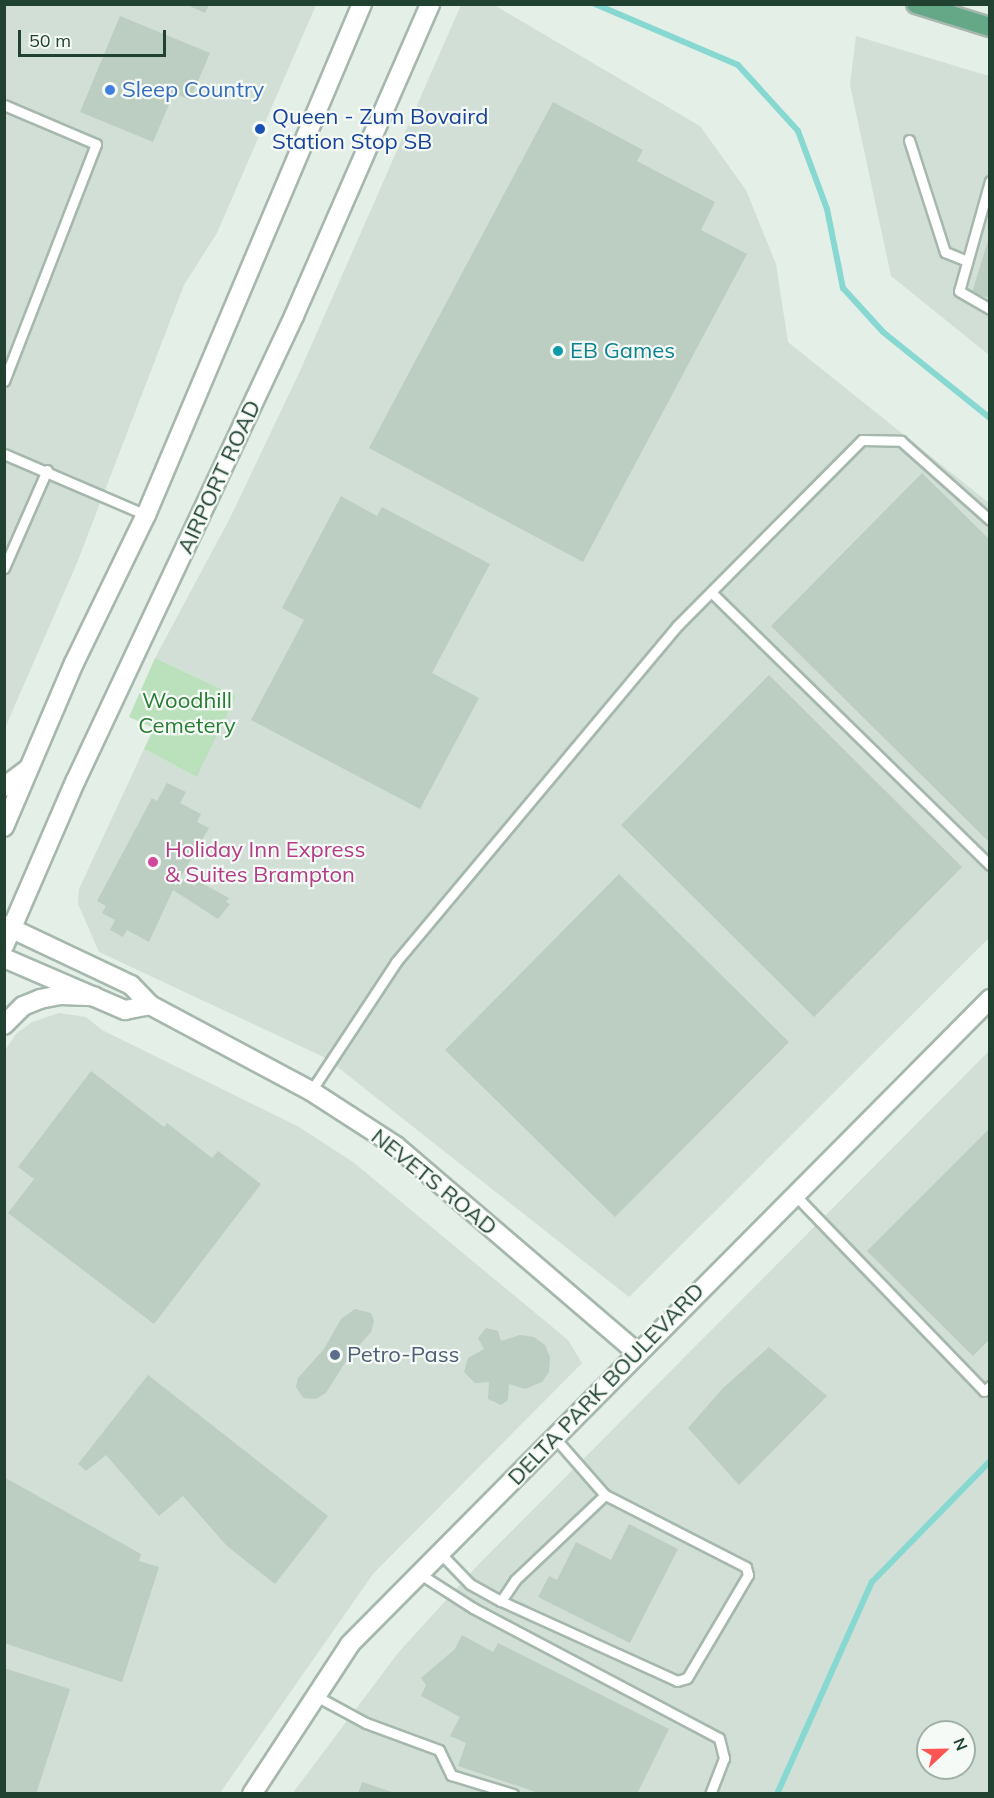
<!DOCTYPE html>
<html>
<head>
<meta charset="utf-8">
<style>
  body { margin:0 }
  #map { position:relative; width:994px; height:1798px; overflow:hidden; background:#e4efe7; font-family:Mulish,sans-serif }
  div>[style] { position:absolute }
  .built>* { inset:0; background:#d2dfd6 }
  .green>* { inset:0; background:#bbe1bc }
  .stream>* { height:6px; margin:-3px; padding:0 3px; transform-origin:3px; border-radius:3px; background:#87d8d1 }
  .building>* { inset:0; background:#bccdc2 }
  .roads { filter:drop-shadow(2px 0 #a6b8ad) drop-shadow(-2px 0 #a6b8ad) drop-shadow(0 2px #a6b8ad) drop-shadow(0 -2px #a6b8ad) }
  .lane>* { height:9px; margin:-4.5px; padding:0 4.5px; transform-origin:4.5px; border-radius:4.5px; background:#fff }
  .street>* { height:18px; margin:-9px; padding:0 9px; transform-origin:9px; border-radius:9px; background:#fff }
  .secondary>* { height:18px; margin:-9px; padding:0 9px; transform-origin:9px; border-radius:9px; background:#fff }
  .primary>* { height:18px; margin:-9px; padding:0 9px; transform-origin:9px; border-radius:9px; background:#65a887 }
  .dots>* { width:16px; height:16px; translate:-50% -50%; box-sizing:border-box; border:3px solid #f5faf6; border-radius:50% }
  span { translate:-50% -50%; white-space:nowrap; text-align:center; line-height:1.15; -webkit-text-stroke:4.5px #f5faf6; paint-order:stroke }
  .shop-label { font-size:22px; color:#366cbe }
  .left { translate:0 -50%; text-align:left }
  .transit-label { font-size:22px; color:#164399 }
  .culture-label { font-size:22px; color:#0d838f }
  .street-label { font-size:22px; color:#214231 }
  .park-label { font-size:22px; color:#277d34 }
  .hotel-label { font-size:22px; color:#b23c85 }
  .service-label { font-size:22px; color:#4e5e75 }
  .frame { position:absolute; inset:0; border:6px solid #214231; pointer-events:none }
  .north { position:absolute; left:916px; top:1720px; width:60px; height:60px; box-sizing:border-box; background:#f5faf6; border:2px solid #a0b0a7; border-radius:50%; rotate:68deg; font-size:16px; font-weight:700; line-height:24px; text-align:center; color:#214231 }
  .north::after { content:''; display:block; margin:auto; width:21px; height:27px; background:#fd5553; clip-path:polygon(50% 0,100% 100%,50% 72%,0 100%) }
  .scale { position:absolute; left:18px; top:30px; width:148px; height:27px; box-sizing:border-box; border:3px solid #214231; border-top:0; padding-left:8px; font-size:18px; line-height:21px; white-space:nowrap; color:#214231; -webkit-text-stroke:4px #f5faf6; paint-order:stroke }
</style>
</head>
<body>
<div id="map">
  <div class="built">
    <i style="clip-path:polygon(5px 5px,316px 5px,217px 233px,184px 285px,77px 563px,5px 728px)"></i>
    <i style="clip-path:polygon(461px 5px,494px 5px,700px 126px,746px 190px,776px 264px,788px 342px,989px 503px,989px 938px,629px 1297px,326px 1058px,99px 952px,78px 904px,79px 889px,144px 749px,197px 777px,236px 696px,155px 658px,230px 518px,300px 371px)"></i>
    <i style="clip-path:polygon(856px 36px,989px 76px,989px 355px,891px 276px,850px 85px)"></i>
    <i style="clip-path:polygon(59px 1013px,86px 1017px,102px 1030px,299px 1127px,353px 1162px,568px 1340px,582px 1363px,373px 1574px,220px 1793px,5px 1794px,5px 1050px,16px 1034px,32px 1022px)"></i>
    <i style="clip-path:polygon(evenodd,989px 1051px,989px 1793px,292px 1794px,398px 1653px,476px 1567px,989px 1051px,928px 1732px,964px 1732px,964px 1768px,928px 1768px,928px 1732px)"></i>
  </div>
  <div class="green">
    <i style="clip-path:polygon(155px 658px,236px 696px,197px 777px,144px 749px,154px 728px,129px 717px)"></i>
  </div>
  <div class="stream">
    <i style="left:595px;top:4px;width:155px;rotate:23.1deg"></i>
    <i style="left:738px;top:65px;width:89px;rotate:47.7deg"></i>
    <i style="left:798px;top:131px;width:83px;rotate:69.6deg"></i>
    <i style="left:827px;top:209px;width:81px;rotate:78.6deg"></i>
    <i style="left:843px;top:288px;width:59px;rotate:47.7deg"></i>
    <i style="left:883px;top:332px;width:137px;rotate:38.8deg"></i>
    <i style="left:777px;top:1794px;width:232px;rotate:-65.9deg"></i>
    <i style="left:872px;top:1582px;width:169px;rotate:-45.7deg"></i>
  </div>
  <div class="building">
    <i style="clip-path:polygon(185px 4px,209px 4px,205px 13px)"></i>
    <i style="clip-path:polygon(120px 16px,210px 53px,190px 100px,174px 93px,153px 142px,80px 112px)"></i>
    <i style="clip-path:polygon(553px 102px,643px 150px,637px 161px,715px 202px,701px 230px,747px 254px,583px 562px,369px 448px)"></i>
    <i style="clip-path:polygon(989px 237px,990px 237px,990px 298px,972px 293px)"></i>
    <i style="clip-path:polygon(922px 473px,990px 540px,988px 841px,771px 626px)"></i>
    <i style="clip-path:polygon(341px 496px,377px 516px,382px 507px,490px 564px,432px 673px,479px 698px,420px 809px,251px 720px,304px 620px,282px 608px)"></i>
    <i style="clip-path:polygon(769px 675px,962px 867px,814px 1017px,621px 825px)"></i>
    <i style="clip-path:polygon(167px 783px,186px 792px,180px 803px,201px 814px,197px 822px,209px 828px,180px 878px,195px 886px,198px 881px,229px 898px,226px 902px,230px 904px,218px 919px,173px 890px,149px 942px,127px 930px,123px 937px,110px 930px,115px 920px,102px 913px,106px 906px,97px 901px,152px 798px,157px 801px)"></i>
    <i style="clip-path:polygon(619px 874px,789px 1042px,615px 1217px,445px 1050px)"></i>
    <i style="clip-path:polygon(91px 1071px,164px 1127px,167px 1123px,212px 1158px,218px 1151px,261px 1184px,154px 1324px,8px 1213px,34px 1179px,18px 1167px)"></i>
    <i style="clip-path:polygon(990px 1128px,990px 1339px,973px 1356px,867px 1251px)"></i>
    <i style="clip-path:polygon(355px 1309px,371px 1313px,374px 1321px,371px 1332px,348px 1358px,326px 1393px,316px 1399px,303px 1398px,296px 1387px,298px 1378px,324px 1349px,341px 1319px)"></i>
    <i style="clip-path:polygon(486px 1328px,498px 1331px,501px 1341px,520px 1335px,534px 1337px,545px 1345px,550px 1357px,549px 1372px,542px 1382px,525px 1389px,509px 1384px,508px 1400px,501px 1405px,488px 1399px,489px 1382px,475px 1383px,464px 1372px,468px 1358px,484px 1349px,478px 1338px)"></i>
    <i style="clip-path:polygon(769px 1347px,827px 1396px,739px 1485px,688px 1428px,722px 1389px)"></i>
    <i style="clip-path:polygon(148px 1375px,328px 1516px,275px 1584px,227px 1546px,183px 1496px,159px 1516px,106px 1455px,86px 1471px,78px 1464px)"></i>
    <i style="clip-path:polygon(4px 1477px,141px 1554px,139px 1561px,159px 1567px,122px 1682px,4px 1643px)"></i>
    <i style="clip-path:polygon(629px 1524px,678px 1549px,630px 1643px,538px 1597px,549px 1576px,557px 1580px,576px 1542px,611px 1560px)"></i>
    <i style="clip-path:polygon(462px 1635px,493px 1652px,498px 1643px,669px 1729px,637px 1794px,542px 1794px,458px 1766px,466px 1743px,450px 1736px,460px 1717px,421px 1696px,426px 1685px,421px 1678px,455px 1649px)"></i>
    <i style="clip-path:polygon(4px 1668px,70px 1689px,36px 1794px,4px 1794px)"></i>
    <i style="clip-path:polygon(362px 1782px,395px 1793px,395px 1794px,358px 1794px)"></i>
  </div>
  <div class="roads">
    <div class="lane">
      <i style="left:4px;top:105px;width:100px;rotate:23deg"></i>
      <i style="left:96px;top:144px;width:254px;rotate:111.2deg"></i>
      <i style="left:909px;top:140px;width:118px;rotate:72.2deg"></i>
      <i style="left:945px;top:252px;width:24px;rotate:22deg"></i>
      <i style="left:990px;top:181px;width:114px;rotate:105.7deg"></i>
      <i style="left:959px;top:291px;width:36px;rotate:30deg"></i>
      <i style="left:4px;top:454px;width:155px;rotate:23.2deg"></i>
      <i style="left:4px;top:568px;width:107px;rotate:-66.3deg"></i>
      <i style="left:711px;top:592px;width:390px;rotate:44.4deg"></i>
      <i style="left:311px;top:1091px;width:154px;rotate:-56.6deg"></i>
      <i style="left:396px;top:962px;width:438px;rotate:-50.1deg"></i>
      <i style="left:677px;top:626px;width:262px;rotate:-45.2deg"></i>
      <i style="left:862px;top:440px;width:39px;rotate:1deg"></i>
      <i style="left:901px;top:441px;width:119px;rotate:41.6deg"></i>
      <i style="left:793px;top:1193px;width:275px;rotate:46deg"></i>
      <i style="left:984px;top:1391px;width:8px;rotate:-40deg"></i>
      <i style="left:440px;top:1553px;width:43px;rotate:45.9deg"></i>
      <i style="left:470px;top:1584px;width:35px;rotate:29deg"></i>
      <i style="left:501px;top:1601px;width:193px;rotate:24.4deg"></i>
      <i style="left:677px;top:1681px;width:10px;rotate:-17deg"></i>
      <i style="left:687px;top:1678px;width:120px;rotate:-59.4deg"></i>
      <i style="left:748px;top:1575px;width:8px;rotate:-104deg"></i>
      <i style="left:746px;top:1567px;width:158px;rotate:-152.9deg"></i>
      <i style="left:605px;top:1495px;width:77px;rotate:-131.3deg"></i>
      <i style="left:420px;top:1574px;width:63px;rotate:32.7deg"></i>
      <i style="left:473px;top:1608px;width:278px;rotate:27.9deg"></i>
      <i style="left:719px;top:1738px;width:21px;rotate:76deg"></i>
      <i style="left:724px;top:1758px;width:39px;rotate:111deg"></i>
      <i style="left:501px;top:1601px;width:25px;rotate:-56deg"></i>
      <i style="left:515px;top:1580px;width:124px;rotate:-43.4deg"></i>
      <i style="left:316px;top:1696px;width:57px;rotate:28.4deg"></i>
      <i style="left:366px;top:1723px;width:78px;rotate:20.3deg"></i>
      <i style="left:439px;top:1750px;width:28px;rotate:64deg"></i>
      <i style="left:451px;top:1775px;width:65px;rotate:17deg"></i>
    </div>
    <div class="street">
      <i style="left:4px;top:925px;width:140px;rotate:25.3deg"></i>
      <i style="left:131px;top:985px;width:28px;rotate:46deg"></i>
      <i style="left:150px;top:1005px;width:183px;rotate:28.1deg"></i>
      <i style="left:311px;top:1091px;width:101px;rotate:32.9deg"></i>
      <i style="left:396px;top:1146px;width:316px;rotate:40.6deg"></i>
      <i style="left:4px;top:958px;width:132px;rotate:23.3deg"></i>
      <i style="left:125px;top:1010px;width:25px;rotate:-11deg"></i>
      <i style="left:252px;top:1794px;width:179px;rotate:-56.8deg"></i>
      <i style="left:350px;top:1644px;width:909px;rotate:-45.22deg"></i>
    </div>
    <div class="secondary">
      <i style="left:4px;top:787px;width:30px;rotate:-37deg"></i>
      <i style="left:4px;top:827px;width:178px;rotate:-66.9deg"></i>
      <i style="left:74px;top:663px;width:165px;rotate:-64.1deg"></i>
      <i style="left:146px;top:515px;width:555px;rotate:-67.09deg"></i>
      <i style="left:4px;top:946px;width:181px;rotate:-66.6deg"></i>
      <i style="left:76px;top:780px;width:513px;rotate:-64.83deg"></i>
      <i style="left:294px;top:316px;width:340px;rotate:-66.4deg"></i>
      <i style="left:4px;top:1025px;width:27px;rotate:-45deg"></i>
      <i style="left:23px;top:1006px;width:18px;rotate:-22deg"></i>
      <i style="left:40px;top:999px;width:21px;rotate:-11deg"></i>
      <i style="left:61px;top:995px;width:33px;rotate:2deg"></i>
    </div>
    <div class="primary">
      <i style="left:916px;top:4px;width:77px;rotate:17.3deg"></i>
    </div>
  </div>
  <div class="dots">
    <i style="left:110px;top:90px;background:#3f7fe0"></i>
    <i style="left:260px;top:129px;background:#1a4fb4"></i>
    <i style="left:558px;top:351px;background:#0f9aa8"></i>
    <i style="left:153px;top:862px;background:#d1479c"></i>
    <i style="left:335px;top:1355px;background:#5c6f8a"></i>
  </div>
  <div class="shop-label">
    <span class="left" style="left:122px;top:90px">Sleep Country</span>
  </div>
  <div class="transit-label">
    <span class="left" style="left:272px;top:129px">Queen - Zum Bovaird<br>Station Stop SB</span>
  </div>
  <div class="culture-label">
    <span class="left" style="left:570px;top:351px">EB Games</span>
  </div>
  <div class="street-label">
    <span style="left:219px;top:477px;rotate:-65deg">AIRPORT ROAD</span>
    <span style="left:434px;top:1182px;rotate:39deg">NEVETS ROAD</span>
    <span style="left:606px;top:1384px;rotate:-46deg">DELTA PARK BOULEVARD</span>
  </div>
  <div class="park-label">
    <span style="left:187px;top:713px">Woodhill<br>Cemetery</span>
  </div>
  <div class="hotel-label">
    <span class="left" style="left:165px;top:862px">Holiday Inn Express<br>&amp; Suites Brampton</span>
  </div>
  <div class="service-label">
    <span class="left" style="left:347px;top:1355px">Petro-Pass</span>
  </div>
  <div class="frame"></div>
  <div class="north">N</div>
  <div class="scale">50 m</div>
</div>
</body>
</html>
